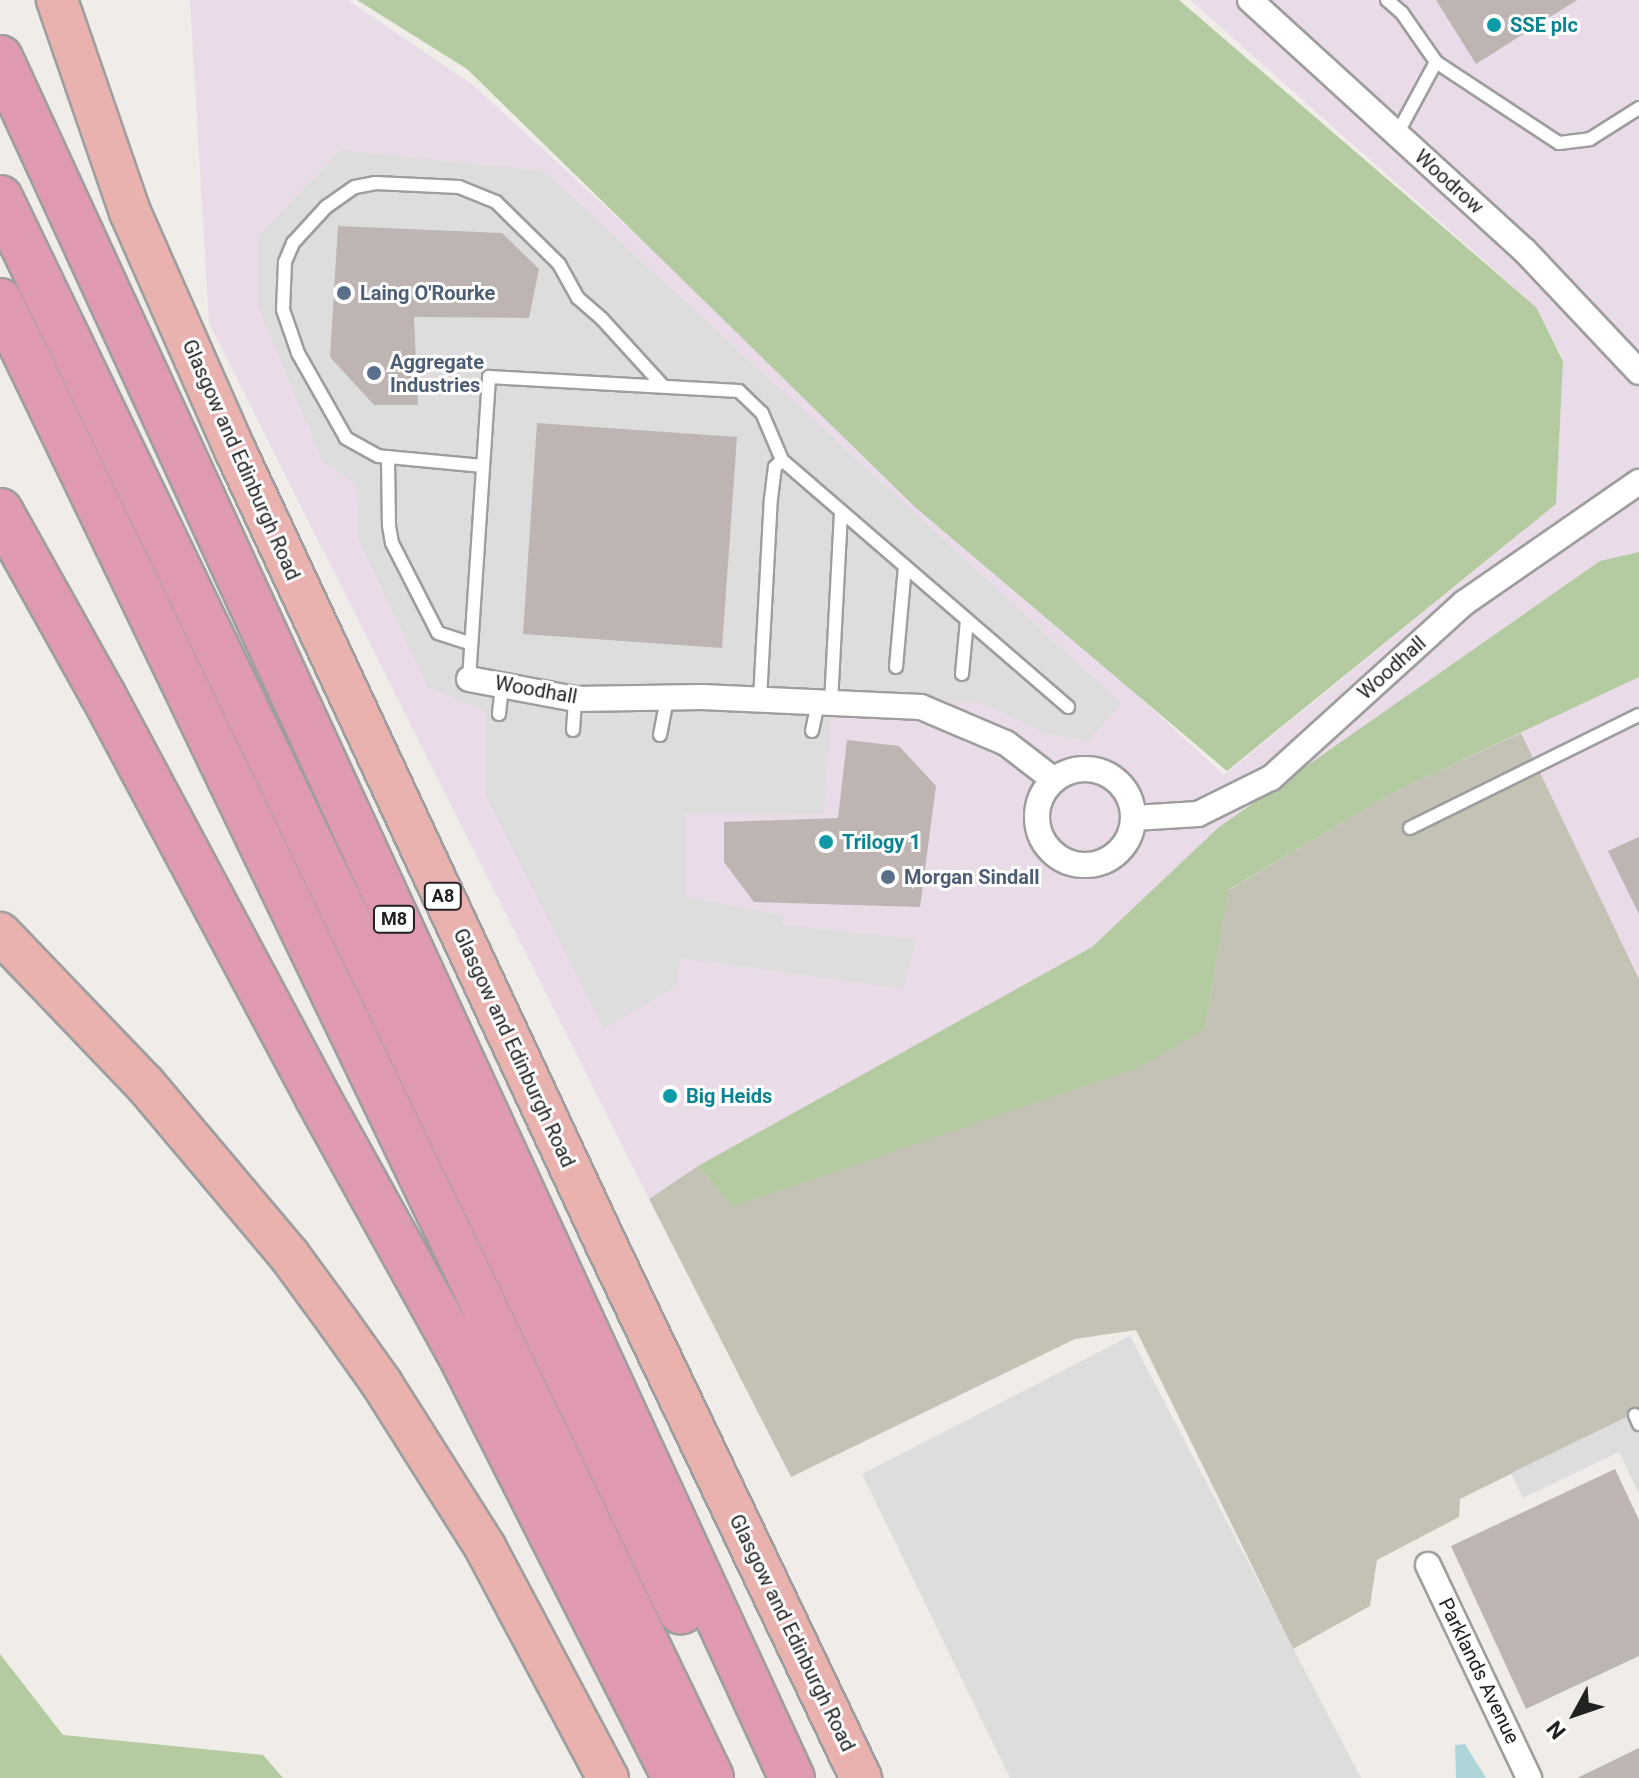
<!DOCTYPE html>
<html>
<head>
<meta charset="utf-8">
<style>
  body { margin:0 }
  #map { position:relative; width:1639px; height:1778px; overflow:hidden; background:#f0ede9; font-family:Roboto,sans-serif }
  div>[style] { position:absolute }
  .industrial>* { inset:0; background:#e9dbe8 }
  .construction>* { inset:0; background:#c4c2b5 }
  .forest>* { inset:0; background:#b4cba2 }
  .parking>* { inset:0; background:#ddd }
  .water>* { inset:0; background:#aed6d9 }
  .building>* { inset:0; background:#beb5b2 }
  .roads { filter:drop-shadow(2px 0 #9e9e9e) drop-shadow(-2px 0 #9e9e9e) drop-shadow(0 2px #9e9e9e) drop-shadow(0 -2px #9e9e9e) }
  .service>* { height:12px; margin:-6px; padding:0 6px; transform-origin:6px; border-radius:6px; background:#fff }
  .minor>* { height:24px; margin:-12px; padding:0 12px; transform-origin:12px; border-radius:12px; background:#fff }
  .minor>.ring { margin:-12px; padding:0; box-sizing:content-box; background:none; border:24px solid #fff; border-radius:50% }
  .trunk>* { height:40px; margin:-20px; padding:0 20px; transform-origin:20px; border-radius:20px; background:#e9b2ae }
  .motorway>* { height:44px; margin:-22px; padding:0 22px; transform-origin:22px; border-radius:22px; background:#df99b0 }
  .dots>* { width:22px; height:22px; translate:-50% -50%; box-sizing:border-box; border:4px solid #fff; border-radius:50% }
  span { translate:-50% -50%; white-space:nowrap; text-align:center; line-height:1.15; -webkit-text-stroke:6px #fff; paint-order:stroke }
  .shield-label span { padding:2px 6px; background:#fff; border:2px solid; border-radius:6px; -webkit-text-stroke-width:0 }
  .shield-label { font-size:18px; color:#212121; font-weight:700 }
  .culture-label { font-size:20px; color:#0d838f; font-weight:700 }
  .left { translate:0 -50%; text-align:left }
  .street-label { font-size:20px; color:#212121 }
  .service-label { font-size:20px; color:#4e5e75; font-weight:700 }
  .north { position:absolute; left:1535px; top:1674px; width:80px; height:80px; -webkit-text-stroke:6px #fff; paint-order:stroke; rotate:230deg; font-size:22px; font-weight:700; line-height:32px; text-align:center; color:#212121 }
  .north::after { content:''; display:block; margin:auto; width:28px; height:36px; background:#212121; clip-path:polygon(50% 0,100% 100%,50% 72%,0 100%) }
</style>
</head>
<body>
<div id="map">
  <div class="industrial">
    <i style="clip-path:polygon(190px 0,348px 0,473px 85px,1224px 775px,1556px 504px,1563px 358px,1535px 306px,1190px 0,1639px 0,1639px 979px,1520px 733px,698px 1166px,649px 1199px,209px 323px)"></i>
  </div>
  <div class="construction">
    <i style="clip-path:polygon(1521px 733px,1639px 979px,1639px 1411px,1460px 1499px,1459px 1517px,1377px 1560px,1370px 1606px,1293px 1649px,1136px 1330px,1075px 1339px,791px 1477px,649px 1199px,698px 1166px,733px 1207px,1205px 1029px,1227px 891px,1392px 793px)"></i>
  </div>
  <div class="forest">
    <i style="clip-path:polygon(357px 0,1179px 0,1536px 307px,1563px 361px,1556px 504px,1227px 771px,915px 507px,467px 69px)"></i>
    <i style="clip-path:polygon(1639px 552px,1639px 677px,1392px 793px,1228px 890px,1205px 1029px,1140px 1067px,733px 1207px,698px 1166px,1092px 947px,1219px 827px,1600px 561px)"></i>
    <i style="clip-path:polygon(0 1654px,63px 1735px,263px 1755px,283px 1778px,0 1778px)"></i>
  </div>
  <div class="parking">
    <i style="clip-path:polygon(340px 150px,544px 171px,1121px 703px,1089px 741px,1050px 735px,979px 702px,832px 697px,824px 814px,685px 813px,685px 897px,784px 915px,781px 925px,917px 939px,903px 989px,681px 958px,675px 987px,604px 1029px,485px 794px,485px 711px,428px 687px,358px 538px,356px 485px,322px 460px,258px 306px,258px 237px)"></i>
    <i style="clip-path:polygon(1130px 1336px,1361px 1778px,1010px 1778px,862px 1474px)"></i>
    <i style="clip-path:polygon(1639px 1411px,1639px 1494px,1619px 1452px,1523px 1498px,1511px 1473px)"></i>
  </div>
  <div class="water">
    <i style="clip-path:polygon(1465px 1744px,1486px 1778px,1456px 1778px,1455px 1745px)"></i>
  </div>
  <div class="building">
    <i style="clip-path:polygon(1436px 0,1577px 0,1476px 64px)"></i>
    <i style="clip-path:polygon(338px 226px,502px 233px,539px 269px,529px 318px,414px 317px,418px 405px,374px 405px,330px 357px)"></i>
    <i style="clip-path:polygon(537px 423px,737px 437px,722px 648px,523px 634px)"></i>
    <i style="clip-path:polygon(847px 740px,899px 746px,936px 786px,920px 907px,754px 902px,724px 862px,724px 822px,838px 818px)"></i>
    <i style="clip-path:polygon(1639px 837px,1639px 914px,1608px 851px)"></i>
    <i style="clip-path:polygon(1615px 1469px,1639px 1520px,1639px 1656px,1526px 1709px,1451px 1546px)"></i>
    <i style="clip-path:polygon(1639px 1748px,1639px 1778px,1577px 1778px)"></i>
  </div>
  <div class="roads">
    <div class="service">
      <i style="left:1387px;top:0;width:20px;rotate:41deg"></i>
      <i style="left:1402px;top:13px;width:60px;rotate:55.2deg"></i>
      <i style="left:1436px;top:62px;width:82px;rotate:118.4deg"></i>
      <i style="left:1436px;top:62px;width:147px;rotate:33.4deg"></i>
      <i style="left:1559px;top:143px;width:31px;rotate:-7deg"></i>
      <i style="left:1590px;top:139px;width:58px;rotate:-32.3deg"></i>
      <i style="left:388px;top:457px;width:69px;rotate:89.2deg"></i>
      <i style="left:389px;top:526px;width:17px;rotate:80deg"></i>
      <i style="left:392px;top:543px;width:101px;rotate:62.9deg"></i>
      <i style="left:438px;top:633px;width:35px;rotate:18deg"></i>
      <i style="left:483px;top:466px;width:105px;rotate:-174.6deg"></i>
      <i style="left:378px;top:456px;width:37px;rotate:-151deg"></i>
      <i style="left:346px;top:438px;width:98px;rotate:-119.5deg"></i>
      <i style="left:298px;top:353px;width:46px;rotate:-109.2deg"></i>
      <i style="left:283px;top:310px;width:48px;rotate:-87.6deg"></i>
      <i style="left:285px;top:262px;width:21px;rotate:-67deg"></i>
      <i style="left:293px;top:243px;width:49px;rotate:-47.5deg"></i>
      <i style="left:326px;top:207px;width:35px;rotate:-35deg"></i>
      <i style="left:355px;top:187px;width:21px;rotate:-11deg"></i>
      <i style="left:376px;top:183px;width:83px;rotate:2.8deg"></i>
      <i style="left:459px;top:187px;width:40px;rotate:22deg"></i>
      <i style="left:496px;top:202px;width:88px;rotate:44.5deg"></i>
      <i style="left:559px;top:264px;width:39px;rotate:61deg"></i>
      <i style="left:578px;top:298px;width:32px;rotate:41deg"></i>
      <i style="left:602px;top:319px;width:89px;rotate:47.7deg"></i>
      <i style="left:896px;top:667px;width:101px;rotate:-84.9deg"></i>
      <i style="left:962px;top:674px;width:54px;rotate:-84.7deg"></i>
      <i style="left:469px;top:679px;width:303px;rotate:-86.2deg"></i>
      <i style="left:489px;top:377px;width:250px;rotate:3.2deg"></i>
      <i style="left:739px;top:391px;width:32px;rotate:44deg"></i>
      <i style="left:762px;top:413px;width:51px;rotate:66.9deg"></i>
      <i style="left:760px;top:699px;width:200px;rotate:-86.9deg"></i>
      <i style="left:771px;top:499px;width:32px;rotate:-83deg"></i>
      <i style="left:775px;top:467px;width:10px;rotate:-45deg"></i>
      <i style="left:782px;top:460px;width:378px;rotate:40.8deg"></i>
      <i style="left:831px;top:703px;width:192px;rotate:-87deg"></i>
      <i style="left:499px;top:714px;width:30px;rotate:-84deg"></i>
      <i style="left:573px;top:730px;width:31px;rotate:-86deg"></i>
      <i style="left:812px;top:731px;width:30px;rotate:-78deg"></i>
      <i style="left:660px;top:735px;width:38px;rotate:-79deg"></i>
      <i style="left:1410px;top:828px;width:255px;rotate:-26.3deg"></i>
      <i style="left:1635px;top:1415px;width:10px;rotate:66deg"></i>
    </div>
    <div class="minor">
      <i style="left:1250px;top:0;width:372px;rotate:42.4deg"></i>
      <i style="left:1525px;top:251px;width:166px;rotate:46.7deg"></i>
      <i style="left:469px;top:679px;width:108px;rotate:10.7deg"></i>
      <i style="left:575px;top:699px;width:127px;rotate:-0.9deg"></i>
      <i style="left:702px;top:697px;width:219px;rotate:2.6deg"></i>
      <i style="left:921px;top:707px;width:92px;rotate:23deg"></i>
      <i style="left:1006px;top:743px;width:61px;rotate:37.6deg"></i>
      <i class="ring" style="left:1037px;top:769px;width:72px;height:72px"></i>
      <i style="left:1134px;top:818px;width:64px;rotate:-3.6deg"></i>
      <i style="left:1198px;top:814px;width:81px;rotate:-26.3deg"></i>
      <i style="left:1271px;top:778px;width:261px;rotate:-42.2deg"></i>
      <i style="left:1464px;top:603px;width:213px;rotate:-34.7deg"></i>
      <i style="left:1428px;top:1565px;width:236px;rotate:64.6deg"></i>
    </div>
    <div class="trunk">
      <i style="left:57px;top:0;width:224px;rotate:71deg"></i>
      <i style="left:130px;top:212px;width:262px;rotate:66.2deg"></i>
      <i style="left:236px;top:452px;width:876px;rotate:64.96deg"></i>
      <i style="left:607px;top:1246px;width:590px;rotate:64.48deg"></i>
      <i style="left:0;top:933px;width:208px;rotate:46.2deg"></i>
      <i style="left:144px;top:1083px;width:225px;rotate:49.9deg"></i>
      <i style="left:289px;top:1255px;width:83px;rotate:53.8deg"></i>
      <i style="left:338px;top:1322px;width:76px;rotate:54.6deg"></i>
      <i style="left:382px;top:1384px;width:193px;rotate:57.7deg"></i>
      <i style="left:485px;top:1547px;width:262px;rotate:62deg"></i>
    </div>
    <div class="motorway">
      <i style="left:0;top:58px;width:1894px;rotate:65.28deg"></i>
      <i style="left:0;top:198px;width:1569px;rotate:64.28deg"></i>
      <i style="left:0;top:301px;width:1639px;rotate:64.29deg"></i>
      <i style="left:0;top:511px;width:211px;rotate:60.8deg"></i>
      <i style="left:103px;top:695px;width:457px;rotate:61.9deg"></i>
      <i style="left:318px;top:1098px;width:291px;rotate:61deg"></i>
      <i style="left:459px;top:1352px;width:478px;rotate:63.1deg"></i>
    </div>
  </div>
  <div class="dots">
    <i style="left:1494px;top:25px;background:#0f9aa8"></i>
    <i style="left:344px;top:293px;background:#5c6f8a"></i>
    <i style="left:374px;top:373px;background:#5c6f8a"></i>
    <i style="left:826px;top:842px;background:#0f9aa8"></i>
    <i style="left:888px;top:877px;background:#5c6f8a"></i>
    <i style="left:670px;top:1096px;background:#0f9aa8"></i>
  </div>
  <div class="shield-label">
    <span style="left:443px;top:896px">A8</span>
    <span style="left:394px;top:919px">M8</span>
  </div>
  <div class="culture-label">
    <span class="left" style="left:1510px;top:25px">SSE plc</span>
    <span class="left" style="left:842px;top:842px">Trilogy 1</span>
    <span class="left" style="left:686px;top:1096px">Big Heids</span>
  </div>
  <div class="street-label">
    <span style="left:1449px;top:182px;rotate:42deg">Woodrow</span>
    <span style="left:241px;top:460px;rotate:66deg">Glasgow and Edinburgh Road</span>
    <span style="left:1392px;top:668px;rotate:-42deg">Woodhall</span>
    <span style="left:536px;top:690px;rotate:10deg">Woodhall</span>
    <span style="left:514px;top:1048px;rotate:65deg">Glasgow and Edinburgh Road</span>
    <span style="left:792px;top:1633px;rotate:64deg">Glasgow and Edinburgh Road</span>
    <span style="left:1479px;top:1671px;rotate:64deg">Parklands Avenue</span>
  </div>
  <div class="service-label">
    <span class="left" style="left:360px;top:293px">Laing O'Rourke</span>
    <span class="left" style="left:390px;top:374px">Aggregate<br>Industries</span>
    <span class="left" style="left:904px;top:877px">Morgan Sindall</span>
  </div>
  <div class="north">N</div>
</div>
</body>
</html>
